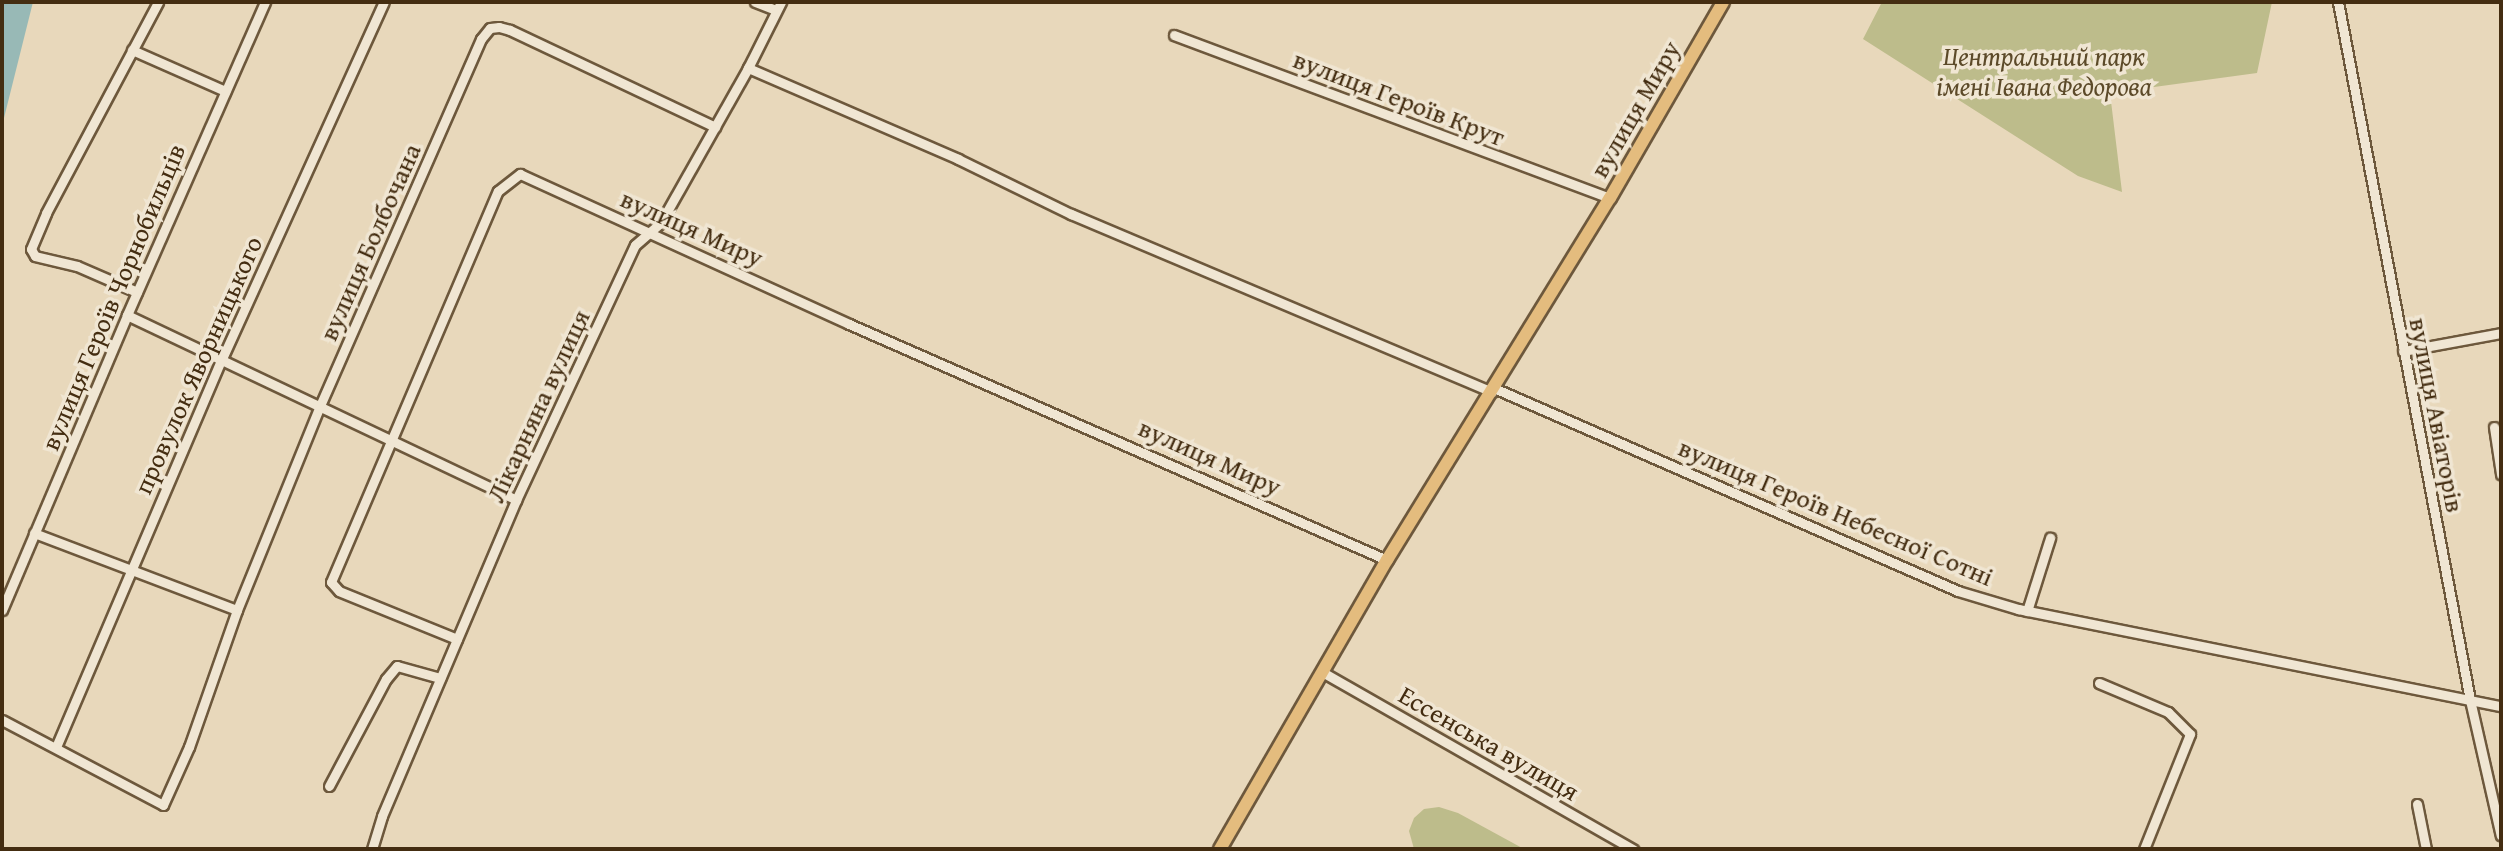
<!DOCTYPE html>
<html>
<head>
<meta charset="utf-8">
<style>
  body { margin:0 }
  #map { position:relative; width:2503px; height:851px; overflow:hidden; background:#e8d8bb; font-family:"Gentium Book Plus",serif }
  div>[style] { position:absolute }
  .green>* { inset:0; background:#bdbc8b }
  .water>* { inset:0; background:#98b9b6 }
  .roads { filter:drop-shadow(2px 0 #6d583c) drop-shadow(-2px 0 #6d583c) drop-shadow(0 2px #6d583c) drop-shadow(0 -2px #6d583c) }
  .minor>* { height:9px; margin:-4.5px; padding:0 4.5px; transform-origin:4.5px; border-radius:4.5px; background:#f0e6d3 }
  .major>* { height:12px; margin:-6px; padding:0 6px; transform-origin:6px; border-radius:6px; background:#e4bc7e }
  span { translate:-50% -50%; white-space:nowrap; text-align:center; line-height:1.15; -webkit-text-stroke:7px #f0e6d3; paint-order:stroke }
  .park-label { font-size:26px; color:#5c4a29; font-style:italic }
  .street-label { font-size:26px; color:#442d11 }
  .frame { position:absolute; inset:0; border:4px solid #442d11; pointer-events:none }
</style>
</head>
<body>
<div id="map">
  <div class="green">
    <i style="clip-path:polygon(1882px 2px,2272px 2px,2257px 73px,2110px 93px,2122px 192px,2078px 176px,1863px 39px)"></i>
    <i style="clip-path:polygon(1439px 807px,1458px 813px,1524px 849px,1414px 849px,1409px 831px,1414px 818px,1424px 809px)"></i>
  </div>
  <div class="water">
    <i style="clip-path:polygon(2px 2px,33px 2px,2px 126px)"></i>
  </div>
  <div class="roads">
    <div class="minor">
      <i style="left:755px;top:2px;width:22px;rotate:21deg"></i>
      <i style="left:2338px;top:2px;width:710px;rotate:79.29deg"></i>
      <i style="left:2470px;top:700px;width:139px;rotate:77.2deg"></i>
      <i style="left:1174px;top:35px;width:465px;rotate:20.5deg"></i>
      <i style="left:132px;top:50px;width:102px;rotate:23.8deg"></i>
      <i style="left:748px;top:68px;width:229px;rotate:23.4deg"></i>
      <i style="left:958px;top:159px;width:126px;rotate:26deg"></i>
      <i style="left:1071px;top:214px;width:457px;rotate:22.9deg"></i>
      <i style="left:137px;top:292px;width:65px;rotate:-156.6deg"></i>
      <i style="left:77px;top:266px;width:43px;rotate:-166.6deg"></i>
      <i style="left:35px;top:256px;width:8px;rotate:-120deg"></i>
      <i style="left:31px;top:249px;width:39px;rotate:-67deg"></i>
      <i style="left:46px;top:213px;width:239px;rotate:-62deg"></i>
      <i style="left:127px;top:315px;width:431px;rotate:25.4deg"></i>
      <i style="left:2403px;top:351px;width:100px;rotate:-10.4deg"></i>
      <i style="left:1494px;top:388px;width:506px;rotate:23.63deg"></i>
      <i style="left:1958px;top:591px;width:63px;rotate:16.7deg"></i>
      <i style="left:2018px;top:609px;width:493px;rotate:11.4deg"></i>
      <i style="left:2494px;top:427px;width:48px;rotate:81.5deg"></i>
      <i style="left:34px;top:533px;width:217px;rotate:20.8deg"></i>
      <i style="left:2px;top:610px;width:320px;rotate:-67deg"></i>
      <i style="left:127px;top:315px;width:342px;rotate:-66.2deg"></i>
      <i style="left:2027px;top:611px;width:77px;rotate:-72.5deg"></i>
      <i style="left:457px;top:639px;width:127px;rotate:-157.9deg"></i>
      <i style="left:339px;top:591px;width:12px;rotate:-132deg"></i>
      <i style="left:331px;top:582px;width:425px;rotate:-66.9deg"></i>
      <i style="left:498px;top:191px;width:28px;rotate:-38deg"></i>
      <i style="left:520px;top:174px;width:362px;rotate:24.5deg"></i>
      <i style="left:849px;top:324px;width:587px;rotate:23.69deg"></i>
      <i style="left:1324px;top:673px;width:356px;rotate:29.7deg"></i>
      <i style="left:2099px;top:683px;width:75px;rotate:22.8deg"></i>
      <i style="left:2168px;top:712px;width:31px;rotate:45deg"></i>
      <i style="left:2190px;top:734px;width:124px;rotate:111.8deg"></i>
      <i style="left:2px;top:720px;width:182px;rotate:27.8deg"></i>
      <i style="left:163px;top:805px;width:64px;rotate:-65.9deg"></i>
      <i style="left:189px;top:747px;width:145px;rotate:-70.7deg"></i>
      <i style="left:237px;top:610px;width:218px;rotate:-67.9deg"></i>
      <i style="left:319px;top:408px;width:403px;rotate:-66.3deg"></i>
      <i style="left:481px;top:39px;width:14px;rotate:-51deg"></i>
      <i style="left:490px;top:28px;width:9px;rotate:-6deg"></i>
      <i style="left:499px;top:27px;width:11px;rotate:15deg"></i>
      <i style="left:510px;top:30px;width:227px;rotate:25.3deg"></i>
      <i style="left:56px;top:747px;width:420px;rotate:-66.9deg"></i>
      <i style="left:221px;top:361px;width:394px;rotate:-65.6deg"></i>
      <i style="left:329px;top:786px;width:121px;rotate:-62deg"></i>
      <i style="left:386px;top:679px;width:17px;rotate:-50deg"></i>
      <i style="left:397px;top:666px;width:45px;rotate:15.6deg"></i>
      <i style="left:2417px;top:804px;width:46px;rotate:78.7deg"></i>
      <i style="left:372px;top:849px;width:34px;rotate:-73deg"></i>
      <i style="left:382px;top:816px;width:343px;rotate:-67deg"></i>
      <i style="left:516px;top:500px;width:281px;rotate:-65deg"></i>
      <i style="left:635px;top:245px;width:35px;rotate:-41deg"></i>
      <i style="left:661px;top:222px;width:177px;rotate:-60.5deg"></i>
      <i style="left:748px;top:68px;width:74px;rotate:-63.4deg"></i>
    </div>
    <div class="major">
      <i style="left:1220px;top:849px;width:334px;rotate:-60deg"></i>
      <i style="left:1387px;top:560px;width:425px;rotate:-58.4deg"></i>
      <i style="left:1610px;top:198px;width:226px;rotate:-60deg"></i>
    </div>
  </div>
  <div class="park-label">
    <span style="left:2044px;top:71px">Центральний парк<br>імені Івана Федорова</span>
  </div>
  <div class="street-label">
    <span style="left:1399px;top:98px;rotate:21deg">вулиця Героїв Крут</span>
    <span style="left:1635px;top:109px;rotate:-60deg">вулиця Миру</span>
    <span style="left:692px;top:228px;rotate:24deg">вулиця Миру</span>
    <span style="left:370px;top:242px;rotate:-66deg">вулиця Болбочана</span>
    <span style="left:113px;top:297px;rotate:-67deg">вулиця Героїв Чорнобильців</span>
    <span style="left:198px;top:365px;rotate:-66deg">провулок Яворницького</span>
    <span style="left:538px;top:406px;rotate:-65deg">Лікарняна вулиця</span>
    <span style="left:2437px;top:415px;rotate:79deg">вулиця Авіаторів</span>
    <span style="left:1210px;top:457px;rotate:24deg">вулиця Миру</span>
    <span style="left:1836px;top:512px;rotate:23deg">вулиця Героїв Небесної Сотні</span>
    <span style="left:1489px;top:743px;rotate:30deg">Ессенська вулиця</span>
  </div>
  <div class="frame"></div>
</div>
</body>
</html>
